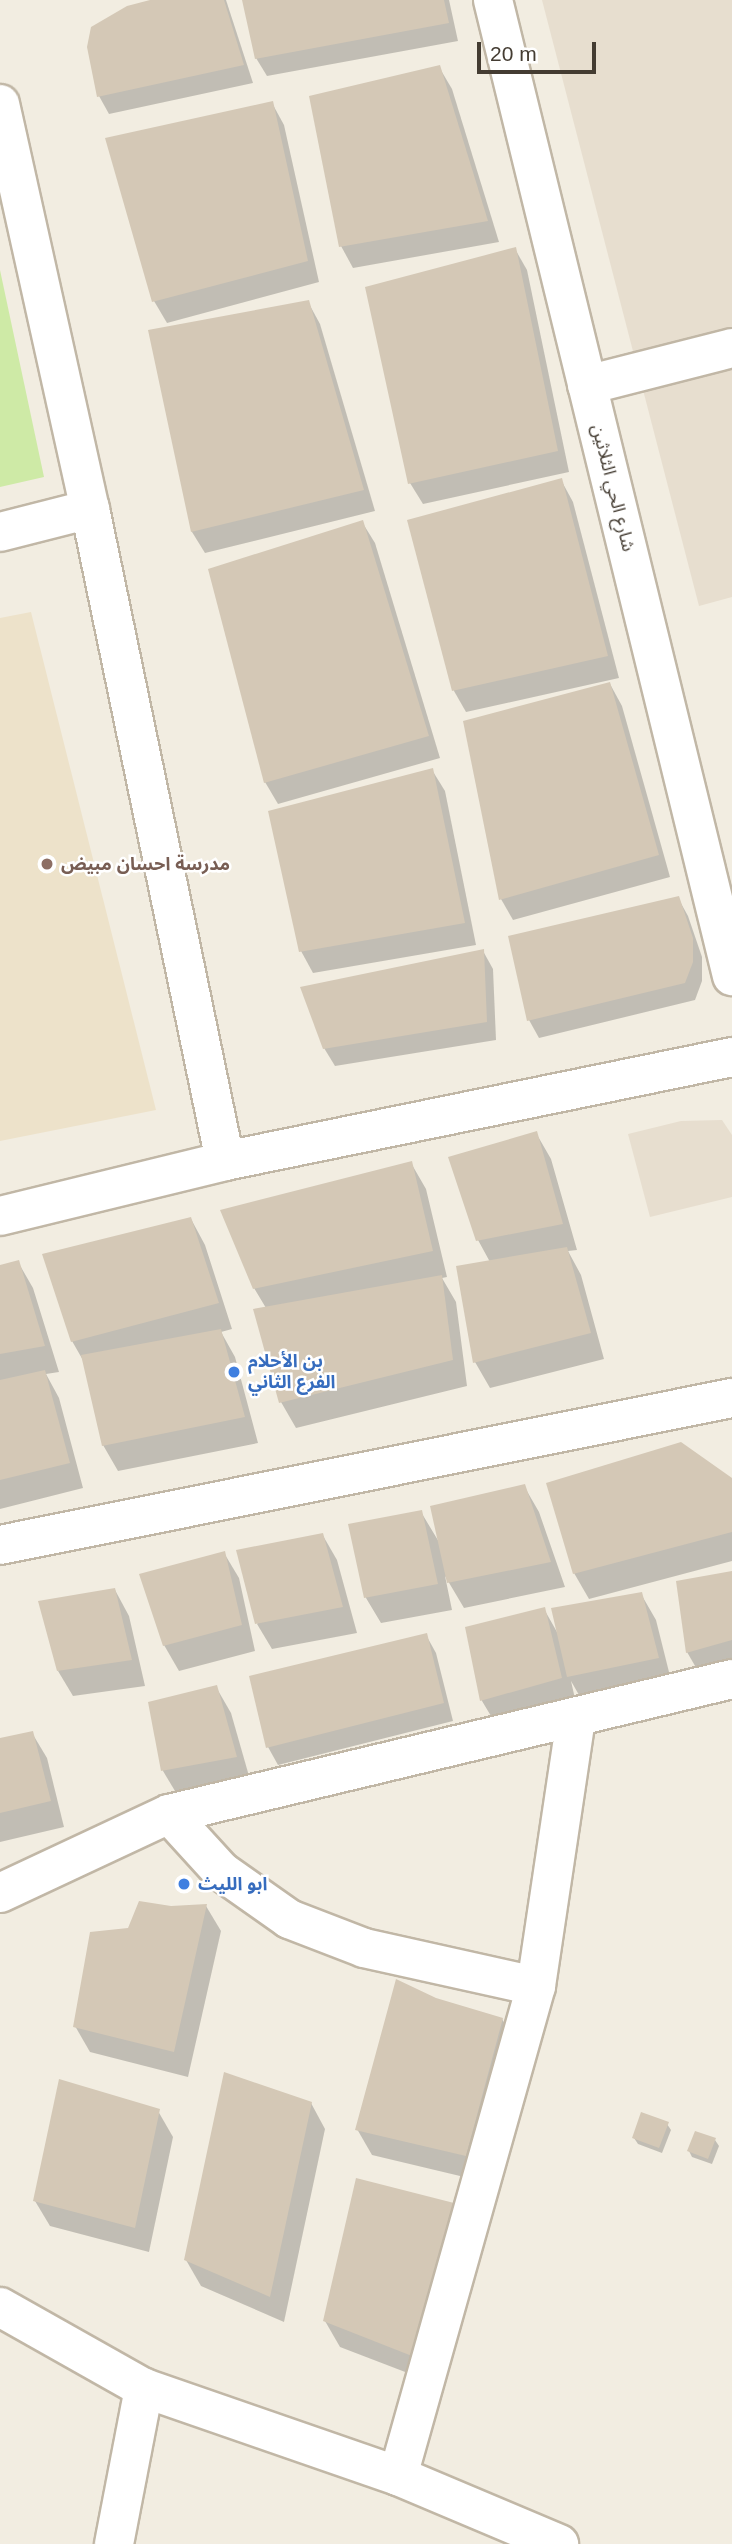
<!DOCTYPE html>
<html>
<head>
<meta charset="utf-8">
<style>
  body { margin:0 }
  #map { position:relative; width:732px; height:2544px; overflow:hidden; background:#f2ede1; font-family:Arial,"Noto Sans Arabic",sans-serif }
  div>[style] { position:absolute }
  .residential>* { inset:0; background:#e7decf }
  .education>* { inset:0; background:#ede2ca }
  .green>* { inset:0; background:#ceeaa6 }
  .shadow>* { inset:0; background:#0003 }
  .building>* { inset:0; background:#d4c8b6 }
  .roads { filter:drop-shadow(2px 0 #c1b7a6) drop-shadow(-2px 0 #c1b7a6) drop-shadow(0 2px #c1b7a6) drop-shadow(0 -2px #c1b7a6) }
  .minor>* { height:38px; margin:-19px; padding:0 19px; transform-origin:19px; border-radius:19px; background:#fff }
  .dots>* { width:19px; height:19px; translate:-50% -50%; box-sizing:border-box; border:4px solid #fff; border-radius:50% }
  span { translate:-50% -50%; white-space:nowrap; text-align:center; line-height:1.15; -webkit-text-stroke:5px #fff; paint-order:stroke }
  .street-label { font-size:18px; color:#443c32 }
  .education-label { font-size:18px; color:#785e54; font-weight:700 }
  .left { translate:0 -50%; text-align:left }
  .shop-label { font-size:18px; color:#366cbe; font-weight:700 }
  .scale { position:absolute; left:477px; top:42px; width:119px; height:32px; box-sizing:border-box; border:4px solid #443c32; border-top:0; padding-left:9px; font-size:21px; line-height:24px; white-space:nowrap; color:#443c32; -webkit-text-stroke:5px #fff; paint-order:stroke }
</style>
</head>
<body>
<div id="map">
  <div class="residential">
    <i style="clip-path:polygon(542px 0,732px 0,732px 597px,699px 606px)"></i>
    <i style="clip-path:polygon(722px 1120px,732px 1135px,732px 1197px,650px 1217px,628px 1134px,681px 1121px)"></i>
  </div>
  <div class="education">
    <i style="clip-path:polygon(31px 612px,156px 1110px,0 1141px,0 618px)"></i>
  </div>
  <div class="green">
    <i style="clip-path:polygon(0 270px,44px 477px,0 487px)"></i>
  </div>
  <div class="shadow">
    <i style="clip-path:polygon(158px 0,226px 0,253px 83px,109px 114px,99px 96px)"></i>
    <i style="clip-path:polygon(244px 0,449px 0,458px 41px,267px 76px,256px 58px)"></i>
    <i style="clip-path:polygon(439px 67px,452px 89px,499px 242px,353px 268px,341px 246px)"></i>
    <i style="clip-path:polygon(272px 103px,284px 125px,319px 282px,167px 323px,154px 301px)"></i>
    <i style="clip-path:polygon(515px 249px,527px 270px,569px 472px,423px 504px,410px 483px)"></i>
    <i style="clip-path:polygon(308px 302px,320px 324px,375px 511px,205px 553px,192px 532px,150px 331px)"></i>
    <i style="clip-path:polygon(561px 480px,573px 502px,619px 678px,466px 712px,454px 691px,409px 521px)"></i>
    <i style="clip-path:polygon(362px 522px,375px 543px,440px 758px,278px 804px,265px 782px)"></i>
    <i style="clip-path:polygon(610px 684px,622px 706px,670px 877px,513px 920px,501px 899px)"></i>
    <i style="clip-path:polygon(432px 770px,445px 791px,476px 945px,313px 973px,301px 951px)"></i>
    <i style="clip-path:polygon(678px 898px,688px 916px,702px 957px,702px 981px,695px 1000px,539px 1038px,529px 1020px)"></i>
    <i style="clip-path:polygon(483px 951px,493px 969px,496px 1040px,335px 1066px,324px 1048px)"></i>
    <i style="clip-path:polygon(536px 1133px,551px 1159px,577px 1250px,568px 1251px,581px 1275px,604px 1359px,490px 1388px,475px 1362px,490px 1262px,478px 1240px)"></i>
    <i style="clip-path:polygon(411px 1163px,426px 1189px,447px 1277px,442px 1278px,456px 1302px,467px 1386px,296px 1428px,281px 1402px,266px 1308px,254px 1288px)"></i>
    <i style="clip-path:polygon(191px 1219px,205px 1245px,232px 1329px,221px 1332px,235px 1357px,258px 1443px,118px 1471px,103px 1445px,84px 1362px,72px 1341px)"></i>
    <i style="clip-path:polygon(18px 1262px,33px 1288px,59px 1372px,46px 1374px,59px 1398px,83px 1488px,0 1509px,0 1266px)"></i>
    <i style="clip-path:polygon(732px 1480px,732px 1561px,589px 1599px,574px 1573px)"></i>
    <i style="clip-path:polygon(524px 1486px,539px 1512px,565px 1587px,464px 1608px,445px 1576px,452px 1610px,381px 1623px,366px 1598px,350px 1525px,421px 1512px,439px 1542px)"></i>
    <i style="clip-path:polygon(322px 1534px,337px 1560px,357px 1633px,272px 1649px,257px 1624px)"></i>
    <i style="clip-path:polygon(224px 1553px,239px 1578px,255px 1651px,179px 1671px,164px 1645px)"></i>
    <i style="clip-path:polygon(732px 1573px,732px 1669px,702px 1678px,687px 1652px)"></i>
    <i style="clip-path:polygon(115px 1590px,129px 1616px,145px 1686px,73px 1696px,58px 1671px)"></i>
    <i style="clip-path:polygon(641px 1594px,656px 1620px,672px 1684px,583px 1702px,571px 1681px,576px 1703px,497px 1726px,482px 1701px,467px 1628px,544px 1609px,557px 1632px)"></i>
    <i style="clip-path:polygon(426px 1635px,436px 1653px,453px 1721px,278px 1765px,268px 1747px)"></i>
    <i style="clip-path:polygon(216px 1687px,231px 1713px,251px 1783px,178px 1796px,163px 1771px,150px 1703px)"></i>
    <i style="clip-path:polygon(32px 1733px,47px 1758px,64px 1827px,0 1842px,0 1740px)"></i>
    <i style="clip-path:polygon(206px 1906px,221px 1931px,188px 2077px,90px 2052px,75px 2026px,129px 1930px,171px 1908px)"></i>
    <i style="clip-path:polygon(435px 1999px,502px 2019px,517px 2045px,481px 2181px,372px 2155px,357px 2129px)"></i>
    <i style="clip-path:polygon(311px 2103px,325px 2129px,284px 2322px,201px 2286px,186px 2260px)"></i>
    <i style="clip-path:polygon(158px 2111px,173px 2137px,149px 2252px,50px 2226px,35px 2201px)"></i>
    <i style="clip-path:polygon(667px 2124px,671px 2130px,662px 2153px,638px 2144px,634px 2138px)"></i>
    <i style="clip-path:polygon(715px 2140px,719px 2146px,712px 2164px,692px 2157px,689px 2151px)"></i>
    <i style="clip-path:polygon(453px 2205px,468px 2230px,426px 2380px,340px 2347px,325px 2321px)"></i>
  </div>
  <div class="building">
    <i style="clip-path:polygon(150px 0,224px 0,244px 65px,97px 97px,87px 47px,91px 27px,127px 6px)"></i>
    <i style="clip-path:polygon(242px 0,444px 0,449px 23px,255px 59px)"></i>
    <i style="clip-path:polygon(440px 65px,488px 221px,339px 247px,309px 96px)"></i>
    <i style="clip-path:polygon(273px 101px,308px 261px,152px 302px,105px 138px)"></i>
    <i style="clip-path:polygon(516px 247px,558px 451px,408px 484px,365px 287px)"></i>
    <i style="clip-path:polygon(309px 300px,364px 490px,191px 532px,148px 330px)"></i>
    <i style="clip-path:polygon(562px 478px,608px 656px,452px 691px,407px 520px)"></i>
    <i style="clip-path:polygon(363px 520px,429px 736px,264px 783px,208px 569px)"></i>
    <i style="clip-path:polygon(610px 682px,659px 855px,499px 900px,463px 721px)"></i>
    <i style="clip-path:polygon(433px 768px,465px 923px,299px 952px,268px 811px)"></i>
    <i style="clip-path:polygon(679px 896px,693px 938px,693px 962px,685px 983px,527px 1021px,508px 936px)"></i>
    <i style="clip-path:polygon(484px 949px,487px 1022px,323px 1049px,300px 987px)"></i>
    <i style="clip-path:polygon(537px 1131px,563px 1224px,476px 1241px,448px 1157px)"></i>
    <i style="clip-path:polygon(412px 1161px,433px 1251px,253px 1289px,220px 1210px)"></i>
    <i style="clip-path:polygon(191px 1217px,219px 1303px,71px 1342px,42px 1254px)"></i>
    <i style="clip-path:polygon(567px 1247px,591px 1333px,473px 1363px,456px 1266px)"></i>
    <i style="clip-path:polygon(19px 1260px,45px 1346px,0 1354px,0 1265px)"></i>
    <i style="clip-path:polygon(442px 1275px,453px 1360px,279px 1403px,253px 1309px)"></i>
    <i style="clip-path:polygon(221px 1329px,245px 1417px,102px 1446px,81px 1355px)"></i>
    <i style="clip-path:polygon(45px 1370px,70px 1463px,0 1480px,0 1380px)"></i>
    <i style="clip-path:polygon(681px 1442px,732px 1478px,732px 1532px,573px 1574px,546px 1483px)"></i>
    <i style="clip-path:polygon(525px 1484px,551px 1562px,447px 1583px,430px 1506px)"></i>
    <i style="clip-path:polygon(422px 1510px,438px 1584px,364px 1598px,348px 1524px)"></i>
    <i style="clip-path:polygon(323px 1533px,343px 1607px,255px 1624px,236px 1550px)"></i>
    <i style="clip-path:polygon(225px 1551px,242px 1625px,163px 1646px,139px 1574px)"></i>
    <i style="clip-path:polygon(732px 1571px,732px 1640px,686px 1653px,676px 1581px)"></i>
    <i style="clip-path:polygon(115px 1588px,132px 1660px,57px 1671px,38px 1601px)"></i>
    <i style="clip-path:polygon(642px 1592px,659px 1658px,567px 1677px,551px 1608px)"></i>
    <i style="clip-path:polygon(545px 1607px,562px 1678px,480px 1701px,465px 1627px)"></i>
    <i style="clip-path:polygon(427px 1633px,444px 1703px,266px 1748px,249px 1676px)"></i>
    <i style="clip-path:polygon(217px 1685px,237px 1757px,161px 1771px,148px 1702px)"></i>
    <i style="clip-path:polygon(33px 1731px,51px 1801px,0 1813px,0 1738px)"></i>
    <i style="clip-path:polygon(139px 1901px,171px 1906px,207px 1904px,174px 2052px,73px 2027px,90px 1932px,128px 1928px)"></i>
    <i style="clip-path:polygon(396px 1979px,436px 1998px,503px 2018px,466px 2156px,355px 2130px)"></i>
    <i style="clip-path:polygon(224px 2072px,312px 2102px,270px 2297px,184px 2260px)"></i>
    <i style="clip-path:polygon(59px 2079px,160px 2109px,135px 2228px,33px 2201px)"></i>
    <i style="clip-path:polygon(641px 2112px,669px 2122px,659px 2148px,632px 2138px)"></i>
    <i style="clip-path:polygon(695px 2131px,716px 2138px,708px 2159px,687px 2151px)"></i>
    <i style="clip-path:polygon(356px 2178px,454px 2203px,412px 2356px,323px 2321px)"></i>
  </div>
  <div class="roads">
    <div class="minor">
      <i style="left:493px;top:0;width:1005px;rotate:76.24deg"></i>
      <i style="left:0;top:104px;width:415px;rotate:77.5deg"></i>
      <i style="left:90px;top:509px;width:666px;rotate:78.3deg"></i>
      <i style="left:587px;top:385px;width:150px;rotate:-14.3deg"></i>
      <i style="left:0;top:532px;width:93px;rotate:-14.3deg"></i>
      <i style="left:0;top:1216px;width:232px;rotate:-13.7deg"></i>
      <i style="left:225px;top:1161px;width:518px;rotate:-11.59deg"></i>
      <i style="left:0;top:1545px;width:747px;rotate:-11.36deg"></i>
      <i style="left:169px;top:1814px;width:77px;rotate:47.6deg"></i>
      <i style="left:221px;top:1871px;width:83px;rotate:35.2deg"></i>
      <i style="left:289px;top:1919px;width:80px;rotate:21.1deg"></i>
      <i style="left:364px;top:1948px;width:176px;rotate:12.5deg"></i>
      <i style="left:0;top:1893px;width:187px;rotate:-25.1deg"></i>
      <i style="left:169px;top:1814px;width:579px;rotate:-13.48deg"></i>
      <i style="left:0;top:2307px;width:165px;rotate:29.4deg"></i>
      <i style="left:144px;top:2388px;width:269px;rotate:19.1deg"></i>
      <i style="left:398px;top:2476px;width:175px;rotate:22.9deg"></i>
      <i style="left:398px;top:2476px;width:509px;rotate:-74.27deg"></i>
      <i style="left:536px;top:1986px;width:272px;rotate:-81.5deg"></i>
      <i style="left:114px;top:2544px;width:159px;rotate:-79.1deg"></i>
    </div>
  </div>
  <div class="dots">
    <i style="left:47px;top:864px;background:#8d6e63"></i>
    <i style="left:234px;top:1372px;background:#3f7fe0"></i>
    <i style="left:184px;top:1884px;background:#3f7fe0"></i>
  </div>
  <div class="street-label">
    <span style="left:613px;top:488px;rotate:76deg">شارع الحي الثلاثين</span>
  </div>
  <div class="education-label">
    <span class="left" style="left:61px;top:864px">مدرسة احسان مبيض</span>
  </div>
  <div class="shop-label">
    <span class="left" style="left:248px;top:1372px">بن الأحلام<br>الفرع الثاني</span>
    <span class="left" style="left:198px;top:1884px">ابو الليث</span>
  </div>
  <div class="scale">20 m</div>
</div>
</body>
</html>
